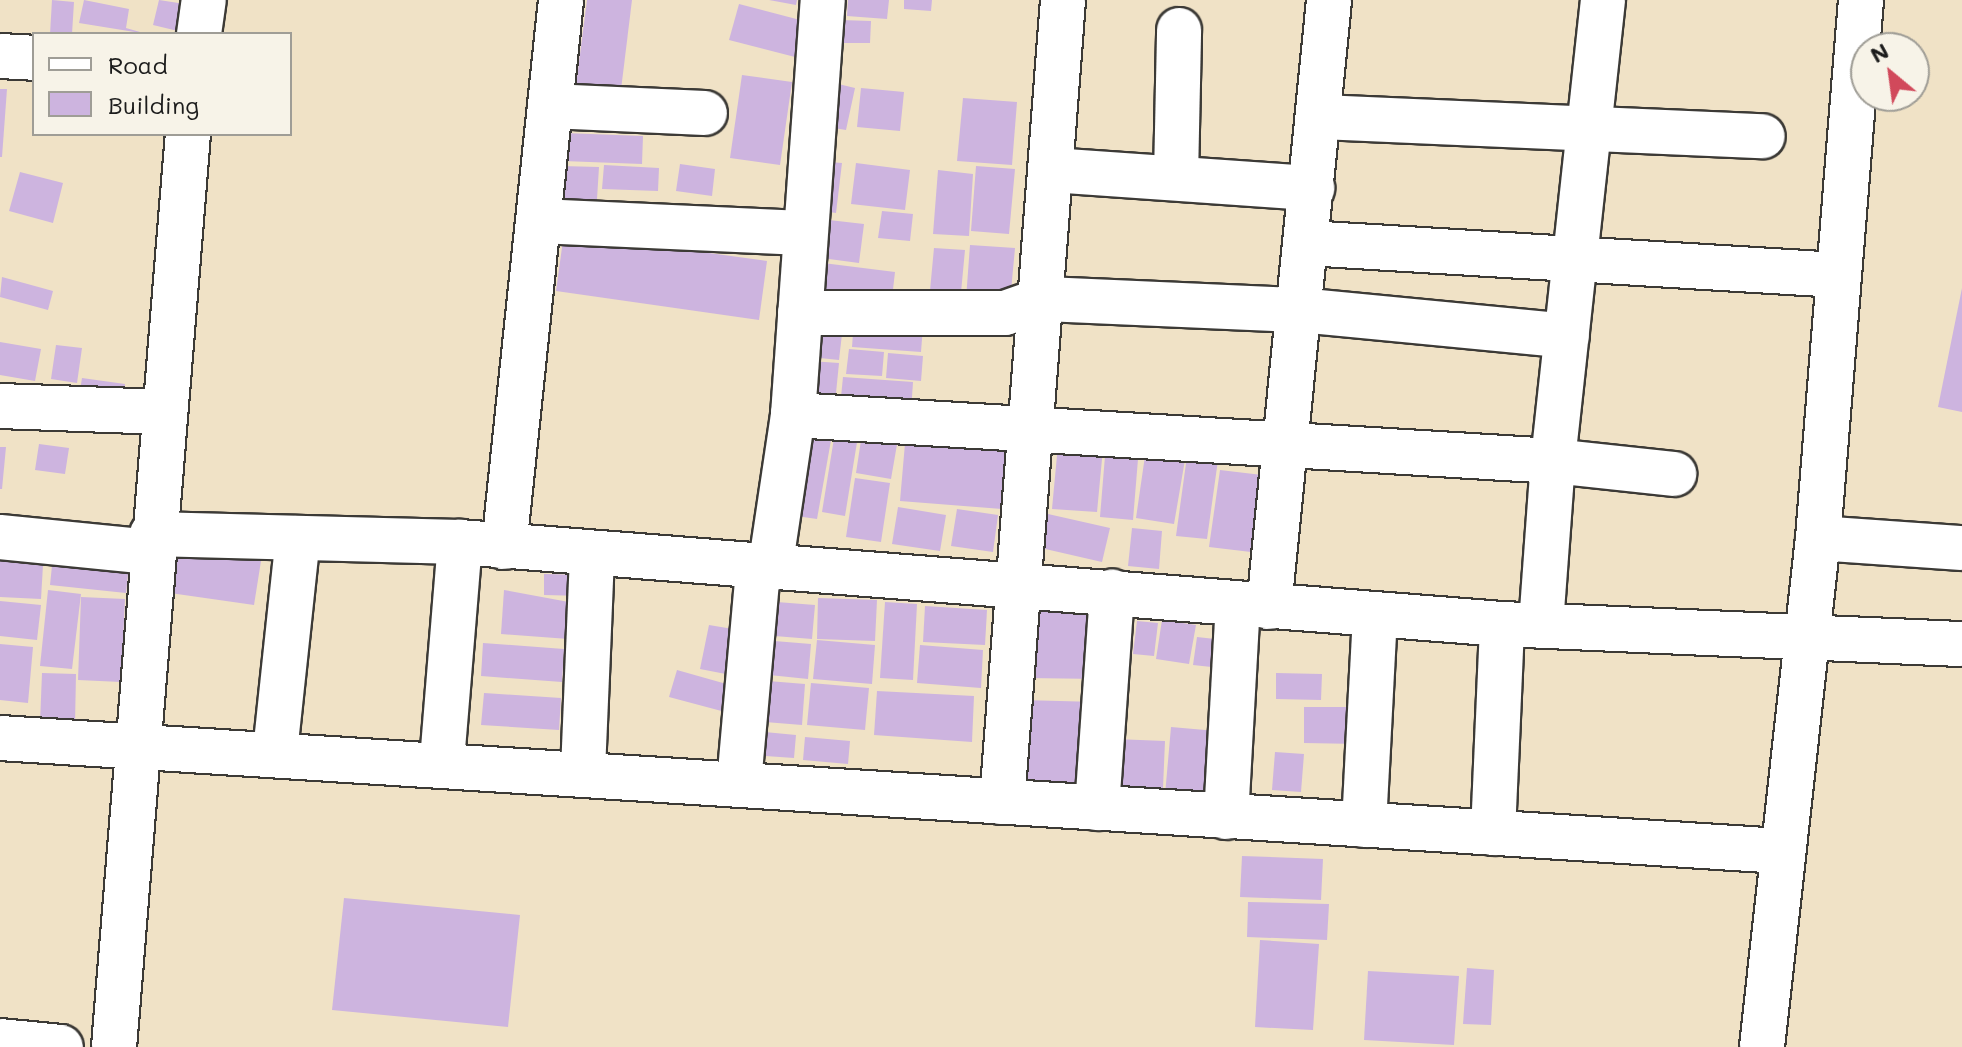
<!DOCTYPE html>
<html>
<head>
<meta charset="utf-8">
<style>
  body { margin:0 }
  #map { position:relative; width:1962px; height:1047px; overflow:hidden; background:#f0e2c6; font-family:Mali,sans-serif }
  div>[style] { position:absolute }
  .building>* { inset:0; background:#cdb4df }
  .roads { filter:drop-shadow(2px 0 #3c3a36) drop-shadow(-2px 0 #3c3a36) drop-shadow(0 2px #3c3a36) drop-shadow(0 -2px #3c3a36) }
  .minor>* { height:44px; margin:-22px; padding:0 22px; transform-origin:22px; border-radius:22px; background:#fff }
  span { translate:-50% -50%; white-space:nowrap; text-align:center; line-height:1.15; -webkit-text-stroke:6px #f7f3e8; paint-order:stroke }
  .legend { position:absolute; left:32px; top:32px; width:260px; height:104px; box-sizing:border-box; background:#f7f3e8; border:2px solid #9f9d96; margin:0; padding:10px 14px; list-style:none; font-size:24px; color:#1c1c1c }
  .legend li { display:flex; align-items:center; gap:16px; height:40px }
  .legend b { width:40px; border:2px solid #9f9d96 }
  .north { position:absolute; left:1850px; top:32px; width:80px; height:80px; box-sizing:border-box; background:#f7f3e8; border:2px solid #9f9d96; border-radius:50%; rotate:331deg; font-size:22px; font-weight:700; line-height:32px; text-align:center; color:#1c1c1c }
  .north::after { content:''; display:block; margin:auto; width:28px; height:36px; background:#d1495b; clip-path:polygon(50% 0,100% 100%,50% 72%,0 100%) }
</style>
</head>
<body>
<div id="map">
  <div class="building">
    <i style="clip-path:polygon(52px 0,74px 2px,72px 34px,50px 34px)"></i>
    <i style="clip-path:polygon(84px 0,129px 9px,126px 28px,147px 34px,79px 23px)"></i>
    <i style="clip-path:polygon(159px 0,185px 4px,178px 31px,153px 25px)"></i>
    <i style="clip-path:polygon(587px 0,632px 0,620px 98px,575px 93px)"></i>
    <i style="clip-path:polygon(769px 0,797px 0,796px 5px)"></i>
    <i style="clip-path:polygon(848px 0,889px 0,887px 19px,847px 16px)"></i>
    <i style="clip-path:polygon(904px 0,932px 0,931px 11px,904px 9px)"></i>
    <i style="clip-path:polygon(739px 4px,804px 21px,795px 57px,729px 40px)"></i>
    <i style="clip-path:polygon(841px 20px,871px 21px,870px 43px,840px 43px)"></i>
    <i style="clip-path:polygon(742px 75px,792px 82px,780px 165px,730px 158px)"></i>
    <i style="clip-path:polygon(830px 82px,855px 88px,846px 130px,821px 126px)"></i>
    <i style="clip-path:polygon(861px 88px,904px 92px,900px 131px,857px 127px)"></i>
    <i style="clip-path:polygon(0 89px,7px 89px,2px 157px,0 157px)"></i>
    <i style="clip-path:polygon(963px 98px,1017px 102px,1012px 165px,957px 161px)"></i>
    <i style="clip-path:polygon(564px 133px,643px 136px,642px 164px,563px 161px)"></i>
    <i style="clip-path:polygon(816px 161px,842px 163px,836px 213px,810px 209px)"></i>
    <i style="clip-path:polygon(856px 163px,910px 170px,905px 210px,851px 204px)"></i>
    <i style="clip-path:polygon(680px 164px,715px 169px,712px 196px,676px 191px)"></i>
    <i style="clip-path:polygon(604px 165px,659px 168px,658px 191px,602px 189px)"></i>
    <i style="clip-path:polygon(561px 166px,599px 167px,596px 215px,558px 213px)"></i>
    <i style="clip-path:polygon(976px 166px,1015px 169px,1009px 234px,971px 231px)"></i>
    <i style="clip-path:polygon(938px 170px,973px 174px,969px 236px,933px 234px)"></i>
    <i style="clip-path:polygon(20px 172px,63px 183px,53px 223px,9px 211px)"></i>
    <i style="clip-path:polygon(882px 211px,913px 214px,910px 241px,878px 238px)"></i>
    <i style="clip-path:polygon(820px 219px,864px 224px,859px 263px,814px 257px)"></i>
    <i style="clip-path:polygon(564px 233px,767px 261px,759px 320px,556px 291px)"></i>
    <i style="clip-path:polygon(970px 245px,1015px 248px,1010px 302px,966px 299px)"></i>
    <i style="clip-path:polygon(934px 248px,965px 250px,960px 303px,929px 301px)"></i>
    <i style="clip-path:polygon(815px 262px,895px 272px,891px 307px,811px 297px)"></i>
    <i style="clip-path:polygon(2px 277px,53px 291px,48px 310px,0 297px)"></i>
    <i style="clip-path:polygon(1962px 288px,1962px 412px,1938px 407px)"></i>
    <i style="clip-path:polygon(854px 320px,923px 326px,921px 352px,852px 347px)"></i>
    <i style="clip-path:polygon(812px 332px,842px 334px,839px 360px,810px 357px)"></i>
    <i style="clip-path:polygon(0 342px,41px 349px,35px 381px,0 375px)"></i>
    <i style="clip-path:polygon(56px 345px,82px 348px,77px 383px,51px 379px)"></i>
    <i style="clip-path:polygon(849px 349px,884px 352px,882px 376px,846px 374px)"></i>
    <i style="clip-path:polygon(888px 353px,923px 356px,921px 381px,886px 378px)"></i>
    <i style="clip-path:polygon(810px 361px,839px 363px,835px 403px,806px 401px)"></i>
    <i style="clip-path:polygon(843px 377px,913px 382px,911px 412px,840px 407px)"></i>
    <i style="clip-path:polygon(82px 378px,125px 384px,122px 403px,79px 397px)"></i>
    <i style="clip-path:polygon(812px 425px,833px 429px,817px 519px,796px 516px)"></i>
    <i style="clip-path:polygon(836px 426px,859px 430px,845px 516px,822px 512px)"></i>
    <i style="clip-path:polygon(863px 427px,899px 433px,891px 479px,856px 473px)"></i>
    <i style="clip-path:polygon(906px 432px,1008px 439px,1002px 509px,900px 501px)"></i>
    <i style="clip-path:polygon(1059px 434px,1104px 438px,1097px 512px,1052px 509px)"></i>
    <i style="clip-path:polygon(1147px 442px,1187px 448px,1174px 524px,1136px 518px)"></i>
    <i style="clip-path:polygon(39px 444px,69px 448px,65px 474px,35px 470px)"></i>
    <i style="clip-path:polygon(1106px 444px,1139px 447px,1133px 520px,1100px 517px)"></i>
    <i style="clip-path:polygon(0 447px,6px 447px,2px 489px,0 489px)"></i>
    <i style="clip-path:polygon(1187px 456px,1218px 460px,1207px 539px,1176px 536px)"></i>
    <i style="clip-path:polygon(1220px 470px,1262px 475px,1251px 552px,1209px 547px)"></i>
    <i style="clip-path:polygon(855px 478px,890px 483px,881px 542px,846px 537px)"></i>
    <i style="clip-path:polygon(898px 507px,946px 515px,940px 551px,892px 544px)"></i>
    <i style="clip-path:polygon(957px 509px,998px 515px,993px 552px,951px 546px)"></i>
    <i style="clip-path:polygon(1048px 514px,1110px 528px,1102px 562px,1041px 548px)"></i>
    <i style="clip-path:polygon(1132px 528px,1162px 531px,1159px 569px,1128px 566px)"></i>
    <i style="clip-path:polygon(0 546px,44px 548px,41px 599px,0 597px)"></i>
    <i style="clip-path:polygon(177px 548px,261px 561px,254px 605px,170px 593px)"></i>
    <i style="clip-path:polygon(53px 556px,129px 565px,126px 593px,50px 585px)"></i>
    <i style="clip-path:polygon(544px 574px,585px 575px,584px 596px,544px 595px)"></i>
    <i style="clip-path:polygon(48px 590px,81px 594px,72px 669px,40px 666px)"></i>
    <i style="clip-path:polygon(504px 590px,585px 605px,582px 640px,501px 634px)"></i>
    <i style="clip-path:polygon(81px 597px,125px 599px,121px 682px,78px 680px)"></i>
    <i style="clip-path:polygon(818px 598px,877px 600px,875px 641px,817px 639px)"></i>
    <i style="clip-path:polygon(0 601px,41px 605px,37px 640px,0 636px)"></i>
    <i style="clip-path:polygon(764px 601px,815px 605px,812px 639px,761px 635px)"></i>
    <i style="clip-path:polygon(885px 602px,917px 604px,913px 680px,880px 678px)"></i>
    <i style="clip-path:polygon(925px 606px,987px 610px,985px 645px,923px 642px)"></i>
    <i style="clip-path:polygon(1028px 606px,1102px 608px,1100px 679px,1026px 678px)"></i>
    <i style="clip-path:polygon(1162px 620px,1196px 625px,1189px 664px,1156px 659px)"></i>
    <i style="clip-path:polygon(1137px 621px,1158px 623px,1154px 656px,1133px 654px)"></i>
    <i style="clip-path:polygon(709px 625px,745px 631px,736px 676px,700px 669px)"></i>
    <i style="clip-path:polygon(1197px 637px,1233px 641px,1230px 669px,1193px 665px)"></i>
    <i style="clip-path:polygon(762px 640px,811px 644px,808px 679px,759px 674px)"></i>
    <i style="clip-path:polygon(817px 640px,875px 645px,872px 684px,813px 679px)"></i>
    <i style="clip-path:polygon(483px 643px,564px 649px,562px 682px,481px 676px)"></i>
    <i style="clip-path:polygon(0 644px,33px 647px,28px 703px,0 700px)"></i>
    <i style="clip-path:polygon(920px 645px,983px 650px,981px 688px,917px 683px)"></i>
    <i style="clip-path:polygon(677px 670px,737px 687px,729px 713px,669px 697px)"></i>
    <i style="clip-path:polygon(42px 673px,76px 674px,75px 724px,40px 723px)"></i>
    <i style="clip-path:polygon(1276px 673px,1322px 674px,1321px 700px,1276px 699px)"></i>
    <i style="clip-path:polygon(757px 680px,805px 684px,802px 725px,754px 721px)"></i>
    <i style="clip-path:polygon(811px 683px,869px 688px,865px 730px,807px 725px)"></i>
    <i style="clip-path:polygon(877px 691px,974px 696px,972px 742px,874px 735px)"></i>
    <i style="clip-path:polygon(484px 693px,561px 698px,559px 730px,481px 725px)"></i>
    <i style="clip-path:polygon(1022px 700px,1097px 702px,1094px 787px,1019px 785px)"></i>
    <i style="clip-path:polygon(1304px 707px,1360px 707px,1359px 744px,1304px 743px)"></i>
    <i style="clip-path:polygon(1171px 727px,1228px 732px,1222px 800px,1165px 795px)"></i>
    <i style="clip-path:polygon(754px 731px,796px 735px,794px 758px,752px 755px)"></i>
    <i style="clip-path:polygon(805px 737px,850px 741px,848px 764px,803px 760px)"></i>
    <i style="clip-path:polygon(1115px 739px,1165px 741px,1163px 788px,1113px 786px)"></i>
    <i style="clip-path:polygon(1275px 752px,1304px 754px,1301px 792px,1272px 790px)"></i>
    <i style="clip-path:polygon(1242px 856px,1323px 859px,1321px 900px,1240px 897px)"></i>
    <i style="clip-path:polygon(344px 898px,520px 915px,508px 1027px,332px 1010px)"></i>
    <i style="clip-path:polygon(1248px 902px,1329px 904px,1327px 940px,1247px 937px)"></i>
    <i style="clip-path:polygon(1260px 940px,1319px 944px,1313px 1030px,1255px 1027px)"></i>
    <i style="clip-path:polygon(1467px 968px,1494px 970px,1491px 1025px,1463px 1024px)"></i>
    <i style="clip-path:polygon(1368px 971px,1459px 976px,1454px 1045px,1364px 1040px)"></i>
  </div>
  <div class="roads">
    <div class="minor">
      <i style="left:1603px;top:0;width:464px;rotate:96.2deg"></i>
      <i style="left:1553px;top:461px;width:122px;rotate:6.1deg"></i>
      <i style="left:199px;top:34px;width:34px;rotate:-82deg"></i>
      <i style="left:0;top:56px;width:34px;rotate:3deg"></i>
      <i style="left:550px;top:106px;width:155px;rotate:2.6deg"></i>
      <i style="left:1320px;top:117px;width:443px;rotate:2.5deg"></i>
      <i style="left:1052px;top:170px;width:261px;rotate:4deg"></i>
      <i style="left:1176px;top:178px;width:148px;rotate:-88.8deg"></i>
      <i style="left:539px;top:221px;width:264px;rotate:2.6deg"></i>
      <i style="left:1306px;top:243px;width:533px;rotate:3.44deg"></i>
      <i style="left:800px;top:313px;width:205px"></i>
      <i style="left:1005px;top:313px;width:42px;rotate:-19.3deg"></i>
      <i style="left:1045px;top:299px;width:254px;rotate:2.5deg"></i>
      <i style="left:1299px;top:310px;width:269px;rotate:5.5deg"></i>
      <i style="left:0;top:406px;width:165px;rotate:2.1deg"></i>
      <i style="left:793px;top:415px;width:761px;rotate:3.46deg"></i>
      <i style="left:1553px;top:461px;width:165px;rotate:94.2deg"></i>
      <i style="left:152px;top:534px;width:308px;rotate:1.5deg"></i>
      <i style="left:460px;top:542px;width:1045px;rotate:4.5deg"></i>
      <i style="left:1502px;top:624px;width:460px;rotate:2.5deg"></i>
      <i style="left:0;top:537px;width:151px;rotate:5.7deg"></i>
      <i style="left:1818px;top:538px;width:144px;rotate:4deg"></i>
      <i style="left:504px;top:547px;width:550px;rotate:-84.05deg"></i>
      <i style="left:770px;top:569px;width:156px;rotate:-81.5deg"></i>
      <i style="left:793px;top:415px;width:416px;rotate:-85.9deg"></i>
      <i style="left:1269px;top:607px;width:610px;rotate:-84.35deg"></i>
      <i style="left:0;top:738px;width:1787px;rotate:3.63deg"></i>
      <i style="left:275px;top:752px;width:215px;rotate:-83.9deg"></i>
      <i style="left:442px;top:761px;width:220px;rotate:-85.3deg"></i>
      <i style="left:583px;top:771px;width:218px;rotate:-87.6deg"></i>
      <i style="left:739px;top:783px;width:216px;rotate:-84.9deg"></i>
      <i style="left:1002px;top:802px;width:804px;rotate:-85.65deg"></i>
      <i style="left:1097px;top:808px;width:217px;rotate:-86deg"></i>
      <i style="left:1226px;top:817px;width:213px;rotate:-86.8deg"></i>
      <i style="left:1364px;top:825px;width:211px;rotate:-87deg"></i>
      <i style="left:1493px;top:833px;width:209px;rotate:-87.5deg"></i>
      <i style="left:0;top:1041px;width:61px;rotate:5.6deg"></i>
      <i style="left:114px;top:1047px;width:916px;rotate:-85.37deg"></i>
      <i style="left:1762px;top:1047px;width:512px;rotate:-83.72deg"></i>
      <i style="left:1818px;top:538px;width:540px;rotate:-85.43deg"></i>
    </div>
  </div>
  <ul class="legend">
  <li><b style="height:10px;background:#fff"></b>Road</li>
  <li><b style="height:22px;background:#cdb4df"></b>Building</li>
  </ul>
  <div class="north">N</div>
</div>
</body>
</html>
